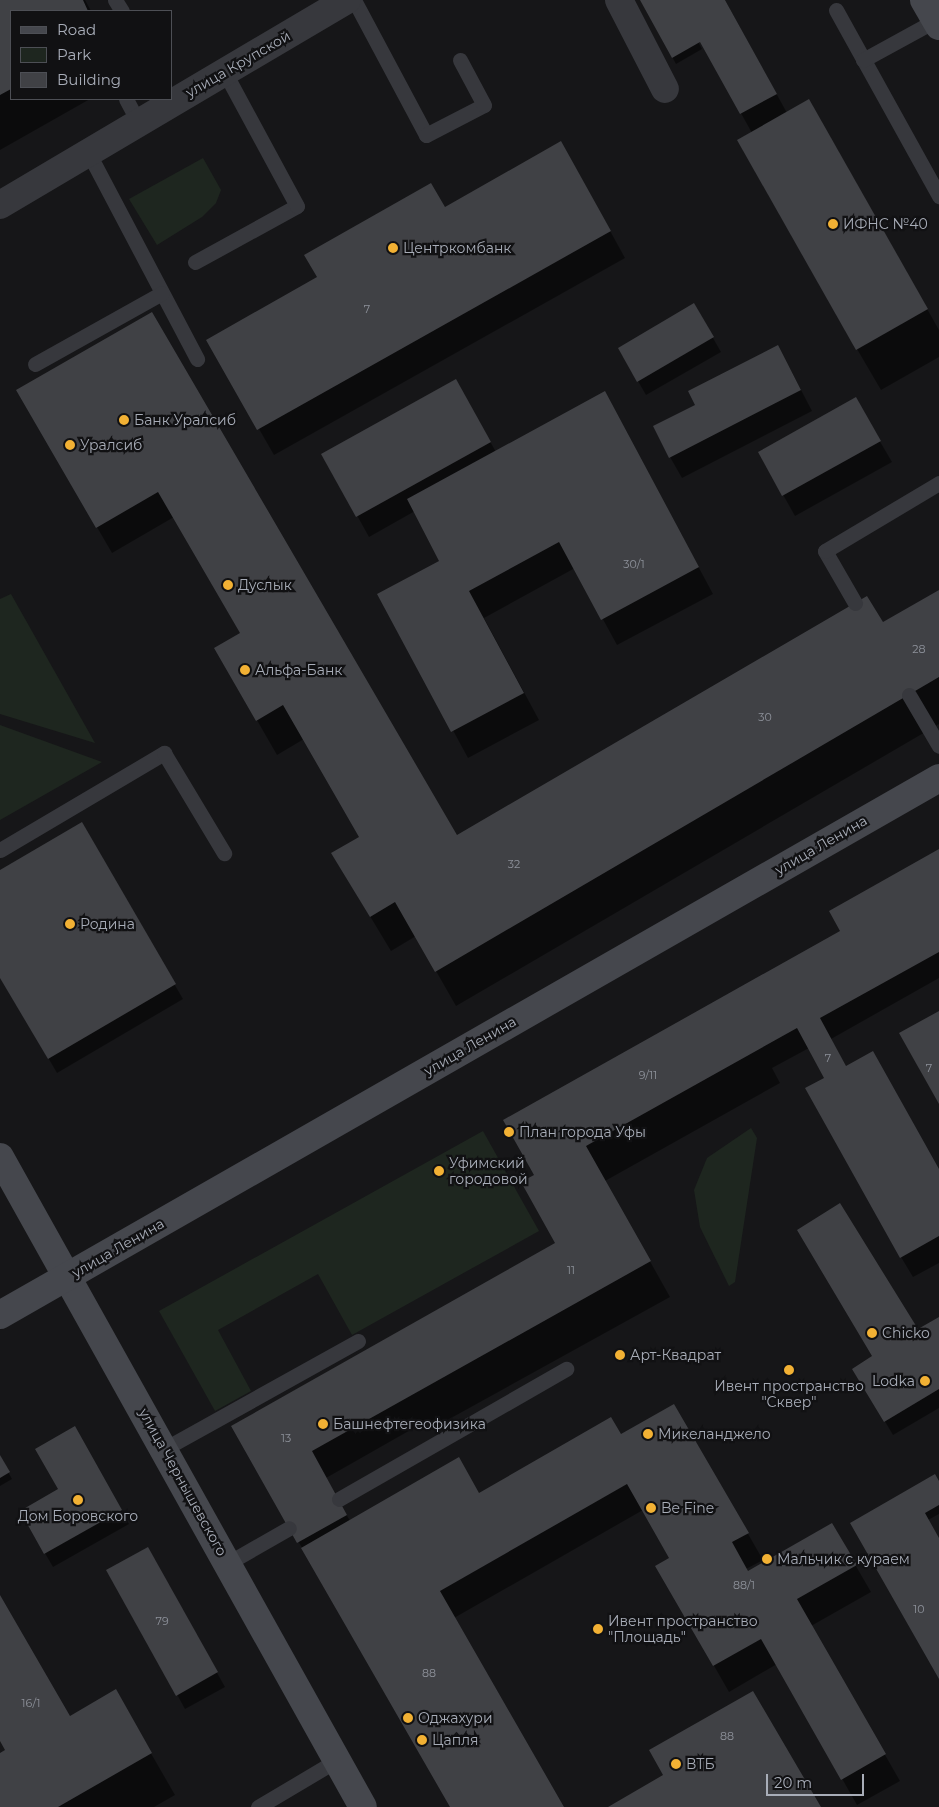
<!DOCTYPE html>
<html>
<head>
<meta charset="utf-8">
<style>
  body { margin:0 }
  #map { position:relative; width:939px; height:1807px; overflow:hidden; background:#161618; font-family:Montserrat,sans-serif }
  div>[style] { position:absolute }
  .green>* { inset:0; background:#1e261f }
  .shadow>* { inset:0; background:#0007 }
  .building>* { inset:0; background:#404145 }
  .lane>* { height:15px; margin:-7.5px; padding:0 7.5px; transform-origin:7.5px; border-radius:7.5px; background:#37383d }
  .street>* { height:28px; margin:-14px; padding:0 14px; transform-origin:14px; border-radius:14px; background:#37383d }
  .secondary>* { height:28px; margin:-14px; padding:0 14px; transform-origin:14px; border-radius:14px; background:#45474d }
  .dots>* { width:14px; height:14px; translate:-50% -50%; box-sizing:border-box; border:2px solid #111113; border-radius:50% }
  span { translate:-50% -50%; white-space:nowrap; text-align:center; line-height:1.15; -webkit-text-stroke:4.5px #111113; paint-order:stroke }
  .number-label { font-size:11px; color:#8e929b }
  .number-label span { -webkit-text-stroke-width:0 }
  .street-label { font-size:14px; color:#a8adb8 }
  .poi-label { font-size:14px; color:#a8adb8 }
  .left { translate:0 -50%; text-align:left }
  .right { translate:-100% -50%; text-align:right }
  .legend { position:absolute; left:10px; top:10px; width:162px; height:90px; box-sizing:border-box; background:#111113; border:1px solid #4d4f55; margin:0; padding:6px 9px; list-style:none; font-size:15px; color:#a8adb8 }
  .legend li { display:flex; align-items:center; gap:10px; height:25px }
  .legend b { width:25px; border:1px solid #4d4f55 }
  .scale { position:absolute; left:766px; top:1774px; width:98px; height:22px; box-sizing:border-box; border:2px solid #a8adb8; border-top:0; padding-left:6px; font-size:15px; line-height:18px; white-space:nowrap; color:#a8adb8; -webkit-text-stroke:4px #111113; paint-order:stroke }
</style>
</head>
<body>
<div id="map">
  <div class="green">
    <i style="clip-path:polygon(203px 158px,221px 190px,216px 203px,202px 217px,157px 245px,129px 199px)"></i>
    <i style="clip-path:polygon(11px 594px,95px 743px,0 714px,0 599px)"></i>
    <i style="clip-path:polygon(0 725px,102px 762px,0 820px)"></i>
    <i style="clip-path:polygon(751px 1128px,757px 1138px,735px 1282px,729px 1286px,700px 1227px,694px 1190px,707px 1158px)"></i>
    <i style="clip-path:polygon(483px 1131px,539px 1231px,352px 1335px,318px 1274px,218px 1330px,251px 1391px,215px 1411px,159px 1311px)"></i>
  </div>
  <div class="shadow">
    <i style="clip-path:polygon(0 0,85px 0,91px 11px,11px 11px,11px 99px,90px 99px,0 150px)"></i>
    <i style="clip-path:polygon(641px 0,675px 0,702px 49px,676px 64px)"></i>
    <i style="clip-path:polygon(678px 0,725px 0,787px 113px,833px 142px,939px 330px,939px 357px,881px 390px,857px 349px,752px 133px)"></i>
    <i style="clip-path:polygon(576px 169px,625px 258px,274px 455px,208px 340px,444px 209px)"></i>
    <i style="clip-path:polygon(694px 305px,721px 352px,646px 395px,619px 348px)"></i>
    <i style="clip-path:polygon(152px 314px,457px 836px,882px 624px,939px 591px,939px 724px,456px 1006px,416px 936px,391px 951px,353px 888px,361px 837px,304px 739px,277px 755px,216px 649px,241px 634px,174px 517px,112px 553px,18px 391px)"></i>
    <i style="clip-path:polygon(789px 367px,812px 411px,682px 478px,670px 457px)"></i>
    <i style="clip-path:polygon(455px 380px,496px 452px,619px 419px,713px 594px,617px 645px,575px 568px,484px 618px,539px 720px,468px 758px,379px 594px,441px 562px,415px 511px,369px 537px,323px 454px)"></i>
    <i style="clip-path:polygon(855px 399px,892px 462px,795px 516px,759px 452px)"></i>
    <i style="clip-path:polygon(81px 824px,183px 999px,57px 1073px,0 975px,0 871px)"></i>
    <i style="clip-path:polygon(939px 851px,939px 978px,831px 1039px,846px 1067px,939px 1171px,939px 1263px,913px 1277px,901px 1257px,826px 1078px,809px 1048px,772px 1068px,780px 1083px,605px 1181px,670px 1297px,433px 1428px,428px 1420px,326px 1478px,350px 1521px,479px 1494px,620px 1436px,674px 1405px,763px 1560px,746px 1569px,748px 1573px,832px 1525px,871px 1592px,811px 1626px,900px 1781px,857px 1805px,777px 1664px,729px 1692px,657px 1566px,671px 1559px,643px 1510px,454px 1618px,562px 1807px,451px 1807px,232px 1426px,557px 1243px,535px 1175px,842px 932px)"></i>
    <i style="clip-path:polygon(939px 1318px,939px 1408px,893px 1435px,854px 1369px)"></i>
    <i style="clip-path:polygon(75px 1428px,129px 1524px,53px 1567px,21px 1512px,60px 1490px)"></i>
    <i style="clip-path:polygon(0 1458px,12px 1479px,0 1486px)"></i>
    <i style="clip-path:polygon(939px 1483px,939px 1514px,928px 1520px,939px 1540px,939px 1677px,851px 1523px)"></i>
    <i style="clip-path:polygon(147px 1548px,225px 1687px,185px 1709px,108px 1570px)"></i>
    <i style="clip-path:polygon(0 1597px,69px 1717px,115px 1691px,175px 1795px,154px 1807px,0 1807px,0 1755px,7px 1751px,0 1739px)"></i>
  </div>
  <div class="building">
    <i style="clip-path:polygon(0 0,83px 0,88px 11px,11px 11px,11px 89px,0 95px)"></i>
    <i style="clip-path:polygon(640px 0,725px 0,777px 94px,740px 114px,700px 42px,672px 58px)"></i>
    <i style="clip-path:polygon(809px 99px,928px 309px,856px 350px,737px 140px)"></i>
    <i style="clip-path:polygon(561px 141px,611px 231px,257px 430px,206px 340px,317px 277px,304px 255px,431px 183px,445px 207px)"></i>
    <i style="clip-path:polygon(694px 303px,714px 337px,637px 382px,618px 348px)"></i>
    <i style="clip-path:polygon(152px 312px,457px 835px,867px 596px,883px 622px,939px 590px,939px 677px,435px 972px,395px 902px,370px 917px,331px 853px,359px 837px,283px 705px,256px 721px,214px 648px,240px 633px,158px 492px,96px 528px,16px 390px)"></i>
    <i style="clip-path:polygon(778px 345px,801px 390px,669px 458px,653px 426px,695px 405px,688px 391px)"></i>
    <i style="clip-path:polygon(456px 379px,491px 442px,356px 517px,321px 454px)"></i>
    <i style="clip-path:polygon(605px 391px,699px 567px,601px 620px,559px 542px,469px 591px,524px 693px,451px 732px,377px 594px,439px 561px,407px 499px)"></i>
    <i style="clip-path:polygon(856px 397px,881px 441px,782px 496px,758px 452px)"></i>
    <i style="clip-path:polygon(82px 822px,176px 984px,48px 1059px,0 978px,0 870px)"></i>
    <i style="clip-path:polygon(939px 849px,939px 952px,820px 1018px,846px 1066px,873px 1051px,939px 1169px,939px 1236px,900px 1258px,805px 1088px,824px 1078px,797px 1028px,586px 1146px,651px 1261px,312px 1451px,347px 1515px,297px 1543px,231px 1426px,555px 1243px,521px 1182px,534px 1175px,503px 1120px,840px 931px,829px 911px)"></i>
    <i style="clip-path:polygon(939px 1011px,939px 1104px,899px 1033px)"></i>
    <i style="clip-path:polygon(840px 1203px,918px 1329px,939px 1317px,939px 1389px,884px 1422px,852px 1369px,872px 1356px,797px 1230px)"></i>
    <i style="clip-path:polygon(674px 1404px,749px 1533px,732px 1542px,748px 1571px,832px 1523px,857px 1565px,797px 1599px,886px 1754px,841px 1780px,761px 1639px,713px 1666px,655px 1566px,669px 1558px,627px 1484px,440px 1591px,564px 1807px,450px 1807px,301px 1548px,459px 1457px,479px 1493px,611px 1417px,621px 1434px)"></i>
    <i style="clip-path:polygon(75px 1426px,122px 1510px,44px 1554px,20px 1511px,58px 1489px,35px 1449px)"></i>
    <i style="clip-path:polygon(0 1455px,10px 1472px,0 1478px)"></i>
    <i style="clip-path:polygon(935px 1474px,939px 1481px,939px 1505px,925px 1513px,939px 1538px,939px 1679px,850px 1523px)"></i>
    <i style="clip-path:polygon(148px 1547px,218px 1672px,176px 1696px,106px 1570px)"></i>
    <i style="clip-path:polygon(0 1595px,70px 1716px,116px 1689px,152px 1753px,58px 1807px,0 1807px,0 1753px,5px 1750px,0 1741px)"></i>
    <i style="clip-path:polygon(753px 1691px,821px 1807px,608px 1807px,663px 1775px,649px 1750px)"></i>
  </div>
  <div class="lane">
    <i style="left:115px;top:0;width:13px;rotate:58deg"></i>
    <i style="left:354px;top:0;width:153px;rotate:61.9deg"></i>
    <i style="left:426px;top:135px;width:65px;rotate:-27.3deg"></i>
    <i style="left:484px;top:105px;width:51px;rotate:-118.1deg"></i>
    <i style="left:836px;top:10px;width:213px;rotate:61deg"></i>
    <i style="left:863px;top:60px;width:83px;rotate:-28.7deg"></i>
    <i style="left:126px;top:99px;width:26px;rotate:62deg"></i>
    <i style="left:88px;top:152px;width:234px;rotate:62.2deg"></i>
    <i style="left:195px;top:262px;width:116px;rotate:-28.8deg"></i>
    <i style="left:297px;top:206px;width:153px;rotate:-118.4deg"></i>
    <i style="left:35px;top:364px;width:145px;rotate:-29.2deg"></i>
    <i style="left:855px;top:603px;width:60px;rotate:-120deg"></i>
    <i style="left:825px;top:551px;width:133px;rotate:-30.8deg"></i>
    <i style="left:909px;top:695px;width:59px;rotate:59.5deg"></i>
    <i style="left:0;top:850px;width:191px;rotate:-30.6deg"></i>
    <i style="left:164px;top:753px;width:117px;rotate:59deg"></i>
    <i style="left:164px;top:1449px;width:222px;rotate:-29.1deg"></i>
    <i style="left:339px;top:1499px;width:262px;rotate:-29.8deg"></i>
    <i style="left:228px;top:1563px;width:70px;rotate:-29.8deg"></i>
    <i style="left:258px;top:1807px;width:92px;rotate:-30.7deg"></i>
  </div>
  <div class="street">
    <i style="left:619px;top:0;width:100px;rotate:62.7deg"></i>
    <i style="left:0;top:205px;width:403px;rotate:-30.6deg"></i>
  </div>
  <div class="secondary">
    <i style="left:924px;top:0;width:30px;rotate:60deg"></i>
    <i style="left:0;top:1157px;width:744px;rotate:60.82deg"></i>
    <i style="left:0;top:1315px;width:1082px;rotate:-29.76deg"></i>
  </div>
  <div class="dots">
    <i style="left:833px;top:224px;background:#f2b134"></i>
    <i style="left:393px;top:248px;background:#f2b134"></i>
    <i style="left:124px;top:420px;background:#f2b134"></i>
    <i style="left:70px;top:445px;background:#f2b134"></i>
    <i style="left:228px;top:585px;background:#f2b134"></i>
    <i style="left:245px;top:670px;background:#f2b134"></i>
    <i style="left:70px;top:924px;background:#f2b134"></i>
    <i style="left:509px;top:1132px;background:#f2b134"></i>
    <i style="left:439px;top:1171px;background:#f2b134"></i>
    <i style="left:872px;top:1333px;background:#f2b134"></i>
    <i style="left:620px;top:1355px;background:#f2b134"></i>
    <i style="left:789px;top:1370px;background:#f2b134"></i>
    <i style="left:925px;top:1381px;background:#f2b134"></i>
    <i style="left:323px;top:1424px;background:#f2b134"></i>
    <i style="left:648px;top:1434px;background:#f2b134"></i>
    <i style="left:78px;top:1500px;background:#f2b134"></i>
    <i style="left:651px;top:1508px;background:#f2b134"></i>
    <i style="left:767px;top:1559px;background:#f2b134"></i>
    <i style="left:598px;top:1629px;background:#f2b134"></i>
    <i style="left:408px;top:1718px;background:#f2b134"></i>
    <i style="left:422px;top:1740px;background:#f2b134"></i>
    <i style="left:676px;top:1764px;background:#f2b134"></i>
  </div>
  <div class="number-label">
    <span style="left:367px;top:309px">7</span>
    <span style="left:634px;top:564px">30/1</span>
    <span style="left:919px;top:649px">28</span>
    <span style="left:765px;top:717px">30</span>
    <span style="left:514px;top:864px">32</span>
    <span style="left:828px;top:1058px">7</span>
    <span style="left:929px;top:1068px">7</span>
    <span style="left:648px;top:1075px">9/11</span>
    <span style="left:571px;top:1270px">11</span>
    <span style="left:286px;top:1438px">13</span>
    <span style="left:744px;top:1585px">88/1</span>
    <span style="left:919px;top:1609px">10</span>
    <span style="left:162px;top:1621px">79</span>
    <span style="left:429px;top:1673px">88</span>
    <span style="left:31px;top:1703px">16/1</span>
    <span style="left:727px;top:1736px">88</span>
  </div>
  <div class="street-label">
    <span style="left:238px;top:64px;rotate:-30deg">улица Крупской</span>
    <span style="left:821px;top:845px;rotate:-30deg">улица Ленина</span>
    <span style="left:470px;top:1046px;rotate:-30deg">улица Ленина</span>
    <span style="left:118px;top:1248px;rotate:-30deg">улица Ленина</span>
    <span style="left:183px;top:1482px;rotate:61deg">улица Чернышевского</span>
  </div>
  <div class="poi-label">
    <span class="left" style="left:843px;top:224px">ИФНС №40</span>
    <span class="left" style="left:403px;top:248px">Центркомбанк</span>
    <span class="left" style="left:134px;top:420px">Банк Уралсиб</span>
    <span class="left" style="left:80px;top:445px">Уралсиб</span>
    <span class="left" style="left:238px;top:585px">Дуслык</span>
    <span class="left" style="left:255px;top:670px">Альфа-Банк</span>
    <span class="left" style="left:80px;top:924px">Родина</span>
    <span class="left" style="left:519px;top:1132px">План города Уфы</span>
    <span class="left" style="left:449px;top:1171px">Уфимский<br>городовой</span>
    <span class="left" style="left:882px;top:1333px">Chicko</span>
    <span class="left" style="left:630px;top:1355px">Арт-Квадрат</span>
    <span class="right" style="left:915px;top:1381px">Lodka</span>
    <span style="left:789px;top:1394px">Ивент пространство<br>"Сквер"</span>
    <span class="left" style="left:333px;top:1424px">Башнефтегеофизика</span>
    <span class="left" style="left:658px;top:1434px">Микеланджело</span>
    <span class="left" style="left:661px;top:1508px">Be Fine</span>
    <span style="left:78px;top:1516px">Дом Боровского</span>
    <span class="left" style="left:777px;top:1559px">Мальчик с кураем</span>
    <span class="left" style="left:608px;top:1629px">Ивент пространство<br>"Площадь"</span>
    <span class="left" style="left:418px;top:1718px">Оджахури</span>
    <span class="left" style="left:432px;top:1740px">Цапля</span>
    <span class="left" style="left:686px;top:1764px">ВТБ</span>
  </div>
  <ul class="legend">
  <li><b style="height:6px;background:#45474d"></b>Road</li>
  <li><b style="height:14px;background:#1e261f"></b>Park</li>
  <li><b style="height:14px;background:#404145"></b>Building</li>
  </ul>
  <div class="scale">20 m</div>
</div>
</body>
</html>
